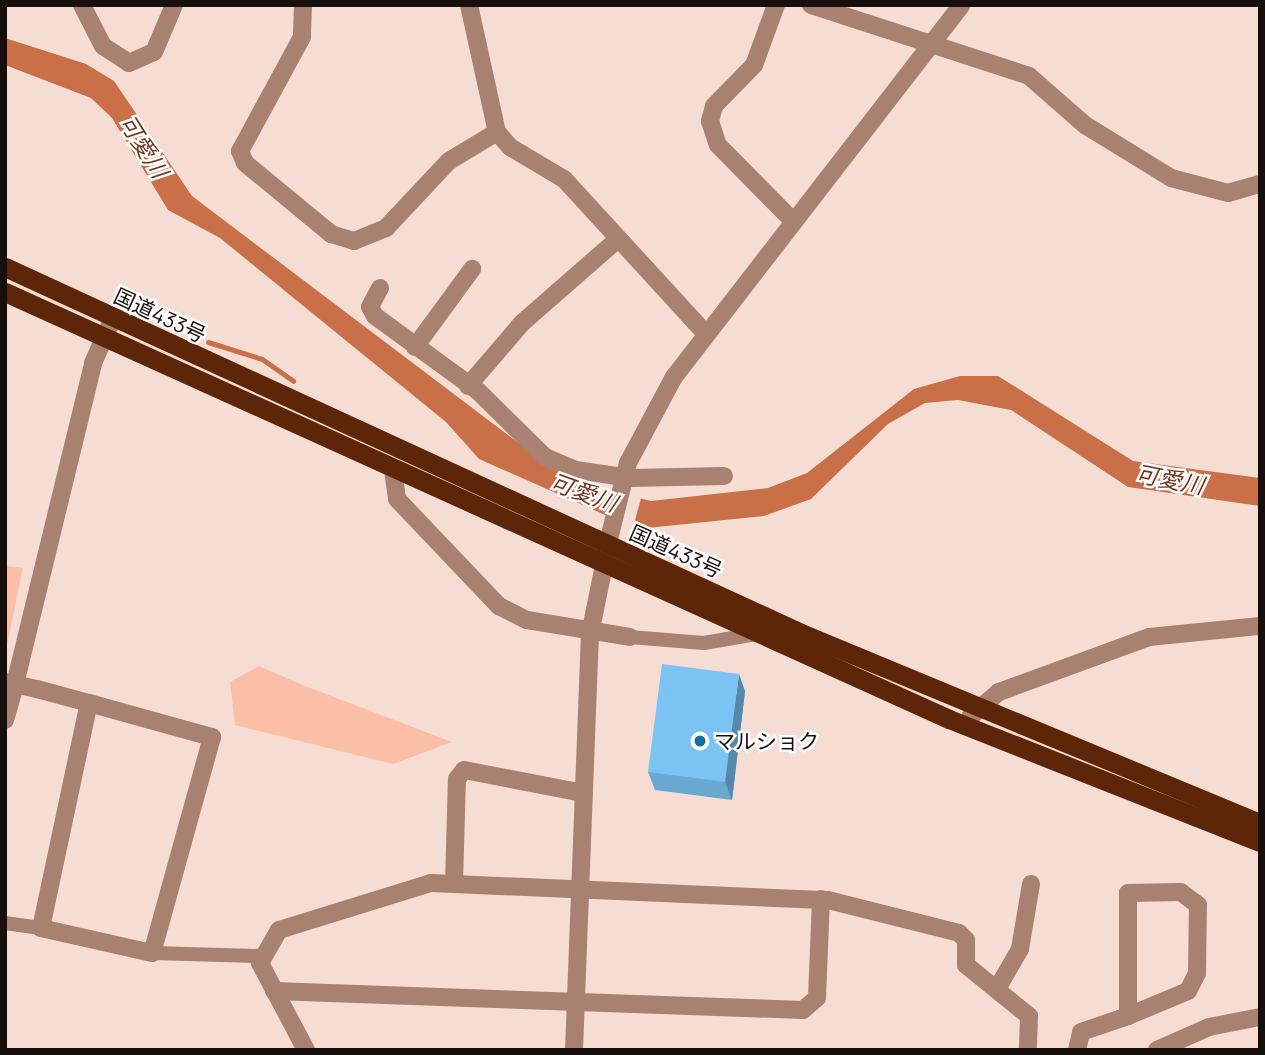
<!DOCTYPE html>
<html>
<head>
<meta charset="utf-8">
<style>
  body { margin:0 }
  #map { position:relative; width:1265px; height:1055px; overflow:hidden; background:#f6ddd3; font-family:Manrope,"Noto Sans JP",sans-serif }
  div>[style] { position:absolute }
  .green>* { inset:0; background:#fabfa6 }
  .water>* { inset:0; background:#c97048 }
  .pier>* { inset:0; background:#f6ddd3 }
  .stream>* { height:5px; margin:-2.5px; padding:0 2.5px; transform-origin:2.5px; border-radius:2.5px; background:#c97048 }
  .pedestrian>* { height:14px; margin:-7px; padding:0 7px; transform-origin:7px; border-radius:7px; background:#a98170 }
  .minor>* { height:18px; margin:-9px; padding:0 9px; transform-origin:9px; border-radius:9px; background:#a98170 }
  .tertiary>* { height:18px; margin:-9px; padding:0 9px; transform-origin:9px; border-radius:9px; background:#a98170 }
  .trunk>* { height:19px; margin:-9.5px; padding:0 9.5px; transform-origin:9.5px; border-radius:9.5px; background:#5e2608 }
  .wall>* { inset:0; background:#69a8d0 }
  .shaded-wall>* { inset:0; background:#5588a9 }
  .building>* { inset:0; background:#7ac3f2 }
  .dots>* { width:19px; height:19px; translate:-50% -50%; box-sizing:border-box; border:4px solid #fff; border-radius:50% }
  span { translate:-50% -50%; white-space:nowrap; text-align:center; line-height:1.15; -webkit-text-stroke:5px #fff; paint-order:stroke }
  .street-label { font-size:21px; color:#170f0b }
  .poi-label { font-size:21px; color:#170f0b }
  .left { translate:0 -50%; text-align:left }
  .water-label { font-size:23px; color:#72371b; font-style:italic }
  .frame { position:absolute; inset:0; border:7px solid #170f0b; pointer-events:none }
</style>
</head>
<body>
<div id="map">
  <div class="green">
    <i style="clip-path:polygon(5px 566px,23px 568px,5px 654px)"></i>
    <i style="clip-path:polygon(259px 666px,305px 686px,452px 742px,393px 764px,235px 725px,230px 682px)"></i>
  </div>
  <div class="water">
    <i style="clip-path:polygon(5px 38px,86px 64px,114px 81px,192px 196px,553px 469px,602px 489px,651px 501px,768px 488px,807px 473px,914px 389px,960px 376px,998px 376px,1133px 461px,1260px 478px,1260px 506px,1128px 487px,1011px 410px,958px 400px,925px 403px,888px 424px,811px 499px,764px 516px,637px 529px,479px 459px,446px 422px,220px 238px,168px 210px,112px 118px,91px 98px,5px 65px)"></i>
  </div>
  <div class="pier">
    <i style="clip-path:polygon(625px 491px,642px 495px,632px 531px,615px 523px)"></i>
  </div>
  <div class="stream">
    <i style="left:208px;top:342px;width:57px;rotate:17.5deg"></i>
    <i style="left:262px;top:359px;width:38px;rotate:35deg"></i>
  </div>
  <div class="pedestrian">
    <i style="left:630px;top:637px;width:74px;rotate:4.6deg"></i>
    <i style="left:704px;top:643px;width:53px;rotate:-9.8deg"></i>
    <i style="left:5px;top:923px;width:36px;rotate:8deg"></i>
    <i style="left:152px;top:953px;width:110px;rotate:1.6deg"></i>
  </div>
  <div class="minor">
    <i style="left:82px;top:5px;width:46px;rotate:62.9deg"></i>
    <i style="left:103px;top:46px;width:31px;rotate:33deg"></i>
    <i style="left:129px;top:63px;width:27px;rotate:-24deg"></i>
    <i style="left:154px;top:52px;width:51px;rotate:-66.9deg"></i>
    <i style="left:303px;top:5px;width:32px;rotate:92deg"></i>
    <i style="left:302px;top:37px;width:130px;rotate:118.5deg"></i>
    <i style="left:240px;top:151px;width:13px;rotate:67deg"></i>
    <i style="left:245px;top:163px;width:112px;rotate:39.5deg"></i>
    <i style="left:331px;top:234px;width:24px;rotate:17deg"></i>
    <i style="left:354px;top:241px;width:35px;rotate:-22deg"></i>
    <i style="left:386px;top:228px;width:92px;rotate:-46.8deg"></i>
    <i style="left:449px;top:161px;width:56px;rotate:-31.1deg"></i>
    <i style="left:469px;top:5px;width:130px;rotate:77.6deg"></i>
    <i style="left:497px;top:132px;width:20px;rotate:49deg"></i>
    <i style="left:510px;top:147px;width:63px;rotate:30.7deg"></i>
    <i style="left:564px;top:179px;width:209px;rotate:47.5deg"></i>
    <i style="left:776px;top:5px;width:64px;rotate:110.1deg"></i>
    <i style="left:754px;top:65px;width:57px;rotate:134.3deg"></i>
    <i style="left:714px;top:106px;width:16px;rotate:105deg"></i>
    <i style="left:710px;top:121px;width:25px;rotate:72deg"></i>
    <i style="left:718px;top:145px;width:105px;rotate:45.4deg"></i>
    <i style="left:811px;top:5px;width:229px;rotate:18deg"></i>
    <i style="left:1029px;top:76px;width:74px;rotate:41.2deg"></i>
    <i style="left:1085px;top:125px;width:101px;rotate:31.6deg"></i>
    <i style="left:1171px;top:178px;width:59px;rotate:14.7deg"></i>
    <i style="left:1228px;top:193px;width:33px;rotate:-16deg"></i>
    <i style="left:380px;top:288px;width:21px;rotate:118deg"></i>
    <i style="left:370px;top:307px;width:10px;rotate:61deg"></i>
    <i style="left:375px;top:316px;width:127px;rotate:36.1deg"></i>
    <i style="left:478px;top:391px;width:94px;rotate:44.6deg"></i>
    <i style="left:545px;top:457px;width:34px;rotate:23deg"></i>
    <i style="left:576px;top:470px;width:56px;rotate:8.3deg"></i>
    <i style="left:631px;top:478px;width:93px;rotate:-1.2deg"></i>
    <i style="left:415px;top:347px;width:97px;rotate:-53.8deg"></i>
    <i style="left:468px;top:386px;width:83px;rotate:-49.4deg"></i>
    <i style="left:522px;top:323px;width:128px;rotate:-41.2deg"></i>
    <i style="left:393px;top:470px;width:29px;rotate:82deg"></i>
    <i style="left:397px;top:499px;width:148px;rotate:46.4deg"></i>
    <i style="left:499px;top:606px;width:31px;rotate:27deg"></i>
    <i style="left:527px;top:620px;width:104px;rotate:9.4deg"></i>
    <i style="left:606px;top:551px;width:91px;rotate:-76deg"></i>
    <i style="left:628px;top:463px;width:98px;rotate:-61.9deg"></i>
    <i style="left:674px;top:377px;width:470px;rotate:-52.3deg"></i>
    <i style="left:970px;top:717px;width:38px;rotate:-41deg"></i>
    <i style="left:999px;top:692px;width:160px;rotate:-20.1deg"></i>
    <i style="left:1149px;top:637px;width:112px;rotate:-5.7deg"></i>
    <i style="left:5px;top:720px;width:37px;rotate:-74deg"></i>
    <i style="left:15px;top:684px;width:23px;rotate:13deg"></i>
    <i style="left:37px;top:689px;width:54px;rotate:15.1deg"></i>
    <i style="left:89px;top:703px;width:128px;rotate:15.5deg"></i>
    <i style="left:212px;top:737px;width:224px;rotate:105.5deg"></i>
    <i style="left:152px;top:953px;width:114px;rotate:-167.3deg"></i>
    <i style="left:41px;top:928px;width:230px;rotate:-78deg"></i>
    <i style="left:454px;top:884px;width:105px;rotate:-88.4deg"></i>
    <i style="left:457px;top:779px;width:11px;rotate:-52deg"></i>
    <i style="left:464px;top:770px;width:122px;rotate:10.9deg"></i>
    <i style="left:997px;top:989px;width:46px;rotate:-60.1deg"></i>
    <i style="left:1020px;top:949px;width:66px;rotate:-80.4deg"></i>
    <i style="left:274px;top:991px;width:529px;rotate:2.06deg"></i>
    <i style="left:803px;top:1010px;width:18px;rotate:-41deg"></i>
    <i style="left:817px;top:998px;width:99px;rotate:-87.7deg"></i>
    <i style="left:306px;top:1050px;width:98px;rotate:-117.9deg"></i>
    <i style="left:260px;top:963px;width:38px;rotate:-60deg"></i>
    <i style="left:279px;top:930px;width:159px;rotate:-17.2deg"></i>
    <i style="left:431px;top:883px;width:397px;rotate:2.5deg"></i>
    <i style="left:828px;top:900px;width:135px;rotate:14.1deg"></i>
    <i style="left:959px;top:933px;width:10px;rotate:45deg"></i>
    <i style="left:966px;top:940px;width:25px;rotate:90deg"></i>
    <i style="left:966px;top:965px;width:81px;rotate:39deg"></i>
    <i style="left:1029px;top:1016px;width:34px;rotate:92deg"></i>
    <i style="left:1077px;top:1050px;width:18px;rotate:-77deg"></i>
    <i style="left:1081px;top:1032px;width:50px;rotate:-18.8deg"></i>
    <i style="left:1128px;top:1016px;width:65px;rotate:-22.6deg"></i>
    <i style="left:1188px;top:991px;width:20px;rotate:-63deg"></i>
    <i style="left:1197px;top:973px;width:68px;rotate:-89.2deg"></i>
    <i style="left:1198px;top:905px;width:21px;rotate:-143deg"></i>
    <i style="left:1181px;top:892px;width:53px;rotate:178.9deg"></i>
    <i style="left:1128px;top:893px;width:123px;rotate:90deg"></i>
    <i style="left:1157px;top:1050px;width:57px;rotate:-23.9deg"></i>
    <i style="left:1209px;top:1027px;width:52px;rotate:-11.1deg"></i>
  </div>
  <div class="tertiary">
    <i style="left:5px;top:682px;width:10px;rotate:11deg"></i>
    <i style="left:15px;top:684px;width:330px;rotate:-76.3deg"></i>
    <i style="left:93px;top:363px;width:42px;rotate:-65.9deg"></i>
    <i style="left:574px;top:1050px;width:416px;rotate:-87.8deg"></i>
    <i style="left:590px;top:634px;width:70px;rotate:-78.5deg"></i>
  </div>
  <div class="trunk">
    <i style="left:5px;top:267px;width:876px;rotate:24.69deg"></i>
    <i style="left:801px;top:633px;width:497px;rotate:22.5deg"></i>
    <i style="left:5px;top:292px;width:1036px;rotate:24.34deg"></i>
    <i style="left:949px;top:719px;width:334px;rotate:21.6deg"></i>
  </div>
  <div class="wall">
    <i style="clip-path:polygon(745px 691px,732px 800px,655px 790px,648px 772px)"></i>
  </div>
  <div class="shaded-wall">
    <i style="clip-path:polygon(739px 674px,745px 691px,732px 800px,725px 782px)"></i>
  </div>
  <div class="building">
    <i style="clip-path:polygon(662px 664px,739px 674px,725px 782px,648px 772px)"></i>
  </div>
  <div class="dots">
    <i style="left:700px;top:741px;background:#15709f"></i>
  </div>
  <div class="street-label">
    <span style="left:160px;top:315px;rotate:25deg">国道433号</span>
    <span style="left:676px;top:551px;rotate:24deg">国道433号</span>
  </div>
  <div class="poi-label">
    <span class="left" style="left:714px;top:741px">マルショク</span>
  </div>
  <div class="water-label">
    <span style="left:144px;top:146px;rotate:58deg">可愛川</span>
    <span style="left:1170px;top:479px;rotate:11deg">可愛川</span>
    <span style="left:584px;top:492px;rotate:20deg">可愛川</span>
  </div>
  <div class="frame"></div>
</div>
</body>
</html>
